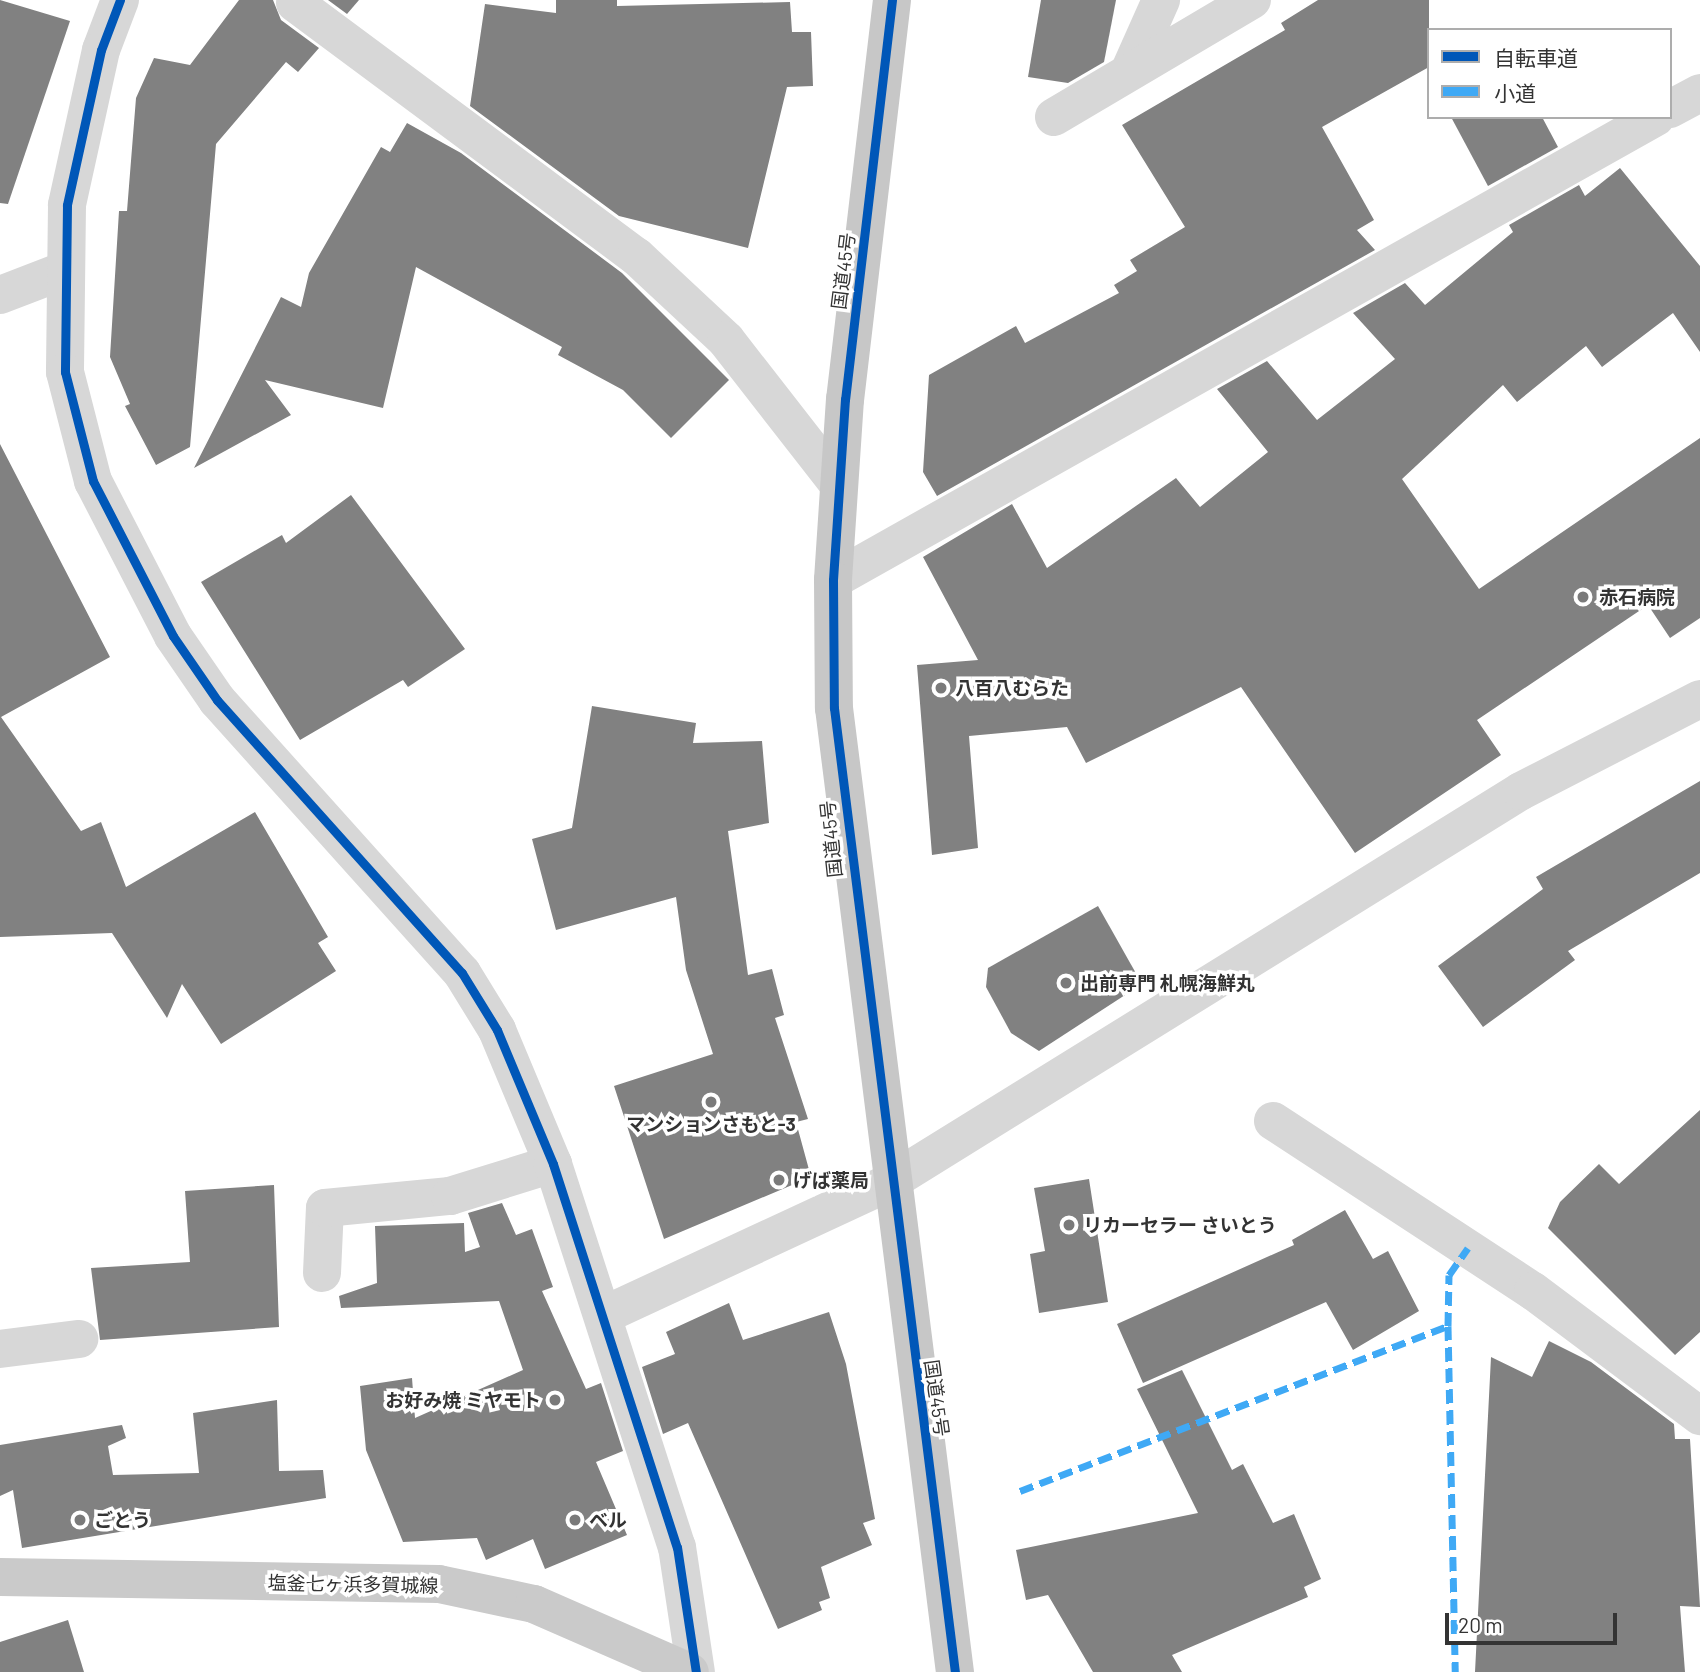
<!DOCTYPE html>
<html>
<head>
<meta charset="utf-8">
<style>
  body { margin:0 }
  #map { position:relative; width:1700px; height:1672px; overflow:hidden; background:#fff; font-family:Barlow,"Noto Sans JP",sans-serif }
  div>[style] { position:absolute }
  .building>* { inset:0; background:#818181 }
  .minor>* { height:38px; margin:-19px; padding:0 19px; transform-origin:19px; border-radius:19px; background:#d7d7d7 }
  .tertiary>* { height:38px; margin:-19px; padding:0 19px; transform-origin:19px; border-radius:19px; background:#d7d7d7 }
  .primary>* { height:38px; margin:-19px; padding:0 19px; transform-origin:19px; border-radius:19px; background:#cacaca }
  .trunk>* { height:38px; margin:-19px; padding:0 19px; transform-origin:19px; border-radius:19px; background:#c7c7c7 }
  .quiet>* { height:7px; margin-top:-3.5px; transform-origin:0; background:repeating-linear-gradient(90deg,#3fa9f5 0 14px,transparent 0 21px) }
  .cycleway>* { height:9px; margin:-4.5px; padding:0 4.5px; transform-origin:4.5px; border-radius:4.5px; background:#0057b8 }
  .dots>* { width:19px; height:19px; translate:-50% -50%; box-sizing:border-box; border:4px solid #fff; border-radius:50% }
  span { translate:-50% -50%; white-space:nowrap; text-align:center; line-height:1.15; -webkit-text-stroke:7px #fff; paint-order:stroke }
  .street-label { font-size:19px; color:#333 }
  .poi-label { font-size:19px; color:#333; font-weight:700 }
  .left { translate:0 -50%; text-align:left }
  .right { translate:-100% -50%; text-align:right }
  .legend { position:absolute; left:1427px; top:28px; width:245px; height:91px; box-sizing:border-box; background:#fff; border:2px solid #adadad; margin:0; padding:9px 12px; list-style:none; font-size:21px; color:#333 }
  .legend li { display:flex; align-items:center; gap:14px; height:35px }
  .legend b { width:35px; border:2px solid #adadad }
  .scale { position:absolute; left:1445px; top:1613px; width:172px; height:32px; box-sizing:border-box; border:4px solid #333; border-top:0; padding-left:9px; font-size:21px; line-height:24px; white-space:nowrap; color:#333; -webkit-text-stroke:5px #fff; paint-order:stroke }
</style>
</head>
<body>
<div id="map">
  <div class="building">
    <i style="clip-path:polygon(0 0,70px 21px,8px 204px,0 203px)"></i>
    <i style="clip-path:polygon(239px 0,273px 0,281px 20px,319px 48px,298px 72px,286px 62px,216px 144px,190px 447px,156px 465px,125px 406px,130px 404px,110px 357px,119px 211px,127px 211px,136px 98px,154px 58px,190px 65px)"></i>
    <i style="clip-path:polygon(328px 0,359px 0,347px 14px)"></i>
    <i style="clip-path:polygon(556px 0,617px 0,617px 6px,790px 2px,792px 32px,811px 32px,813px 86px,787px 87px,748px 248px,619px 216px,470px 106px,485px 4px,556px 13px)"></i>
    <i style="clip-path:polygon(1041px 0,1116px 0,1104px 62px,1068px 83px,1028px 77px)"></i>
    <i style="clip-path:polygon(1318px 0,1429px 0,1429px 67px,1322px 127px,1374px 220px,1357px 230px,1375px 250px,937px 496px,923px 472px,929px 375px,1016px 326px,1025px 343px,1119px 293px,1114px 285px,1137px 271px,1130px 260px,1185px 227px,1122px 125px,1285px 30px,1281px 23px)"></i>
    <i style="clip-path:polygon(1451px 117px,1542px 117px,1558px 147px,1488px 186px)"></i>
    <i style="clip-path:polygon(407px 123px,461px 153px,622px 273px,729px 380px,671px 438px,623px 390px,558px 355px,562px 347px,416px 267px,383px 408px,265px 380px,291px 415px,194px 468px,281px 297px,301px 307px,309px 273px,381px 147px,390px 152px)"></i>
    <i style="clip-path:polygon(1620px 168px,1700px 266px,1700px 352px,1673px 313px,1602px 367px,1586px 346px,1517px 402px,1503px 385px,1402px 479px,1479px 589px,1700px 438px,1700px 618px,1670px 638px,1648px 605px,1477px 720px,1501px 755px,1355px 853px,1241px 687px,1086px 763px,1067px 727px,969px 736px,978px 848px,932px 855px,917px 665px,978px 660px,923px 557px,1012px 504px,1047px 568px,1176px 478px,1200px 507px,1268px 452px,1217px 389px,1267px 361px,1317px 420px,1395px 359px,1353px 313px,1405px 283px,1425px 305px,1513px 232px,1509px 225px,1579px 185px,1585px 196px)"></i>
    <i style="clip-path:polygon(0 444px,110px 657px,1px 717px,81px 831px,101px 822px,126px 887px,255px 812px,328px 937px,318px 943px,336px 971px,221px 1044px,182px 984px,167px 1018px,112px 933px,0 937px)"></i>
    <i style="clip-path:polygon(351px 495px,465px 649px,408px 687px,403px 680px,300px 740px,201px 582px,282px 535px,286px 543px)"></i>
    <i style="clip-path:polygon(592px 706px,696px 723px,693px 743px,762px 741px,769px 823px,728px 831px,748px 975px,772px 969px,784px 1015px,775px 1018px,808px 1119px,796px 1122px,811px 1177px,664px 1239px,614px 1086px,713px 1054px,686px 970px,676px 897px,556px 930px,532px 839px,572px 828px)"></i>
    <i style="clip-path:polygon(1700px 781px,1700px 873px,1568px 951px,1575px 960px,1483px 1027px,1438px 966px,1543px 889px,1536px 877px)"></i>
    <i style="clip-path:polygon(1098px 906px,1142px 984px,1039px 1051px,1011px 1033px,986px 987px,988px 968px)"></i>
    <i style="clip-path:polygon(1700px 1110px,1700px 1332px,1675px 1355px,1548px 1228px,1560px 1202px,1599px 1164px,1619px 1184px)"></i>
    <i style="clip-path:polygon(1089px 1179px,1108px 1302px,1039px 1313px,1030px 1254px,1045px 1251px,1034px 1188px)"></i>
    <i style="clip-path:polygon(274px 1185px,279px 1327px,100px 1340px,91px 1268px,190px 1262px,185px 1191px)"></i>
    <i style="clip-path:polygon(502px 1203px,516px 1235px,532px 1229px,553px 1287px,542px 1291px,586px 1389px,601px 1383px,623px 1451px,596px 1462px,627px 1535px,545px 1569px,533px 1539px,486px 1560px,477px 1538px,403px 1542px,366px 1450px,360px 1386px,412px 1378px,415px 1418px,523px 1370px,499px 1301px,341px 1308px,339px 1296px,377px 1283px,375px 1226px,464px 1223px,465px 1252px,480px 1247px,468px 1213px)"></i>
    <i style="clip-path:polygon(1345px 1210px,1373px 1259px,1388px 1251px,1419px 1311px,1353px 1350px,1326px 1302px,1143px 1383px,1117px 1324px,1294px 1245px,1292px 1240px)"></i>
    <i style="clip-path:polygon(729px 1303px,743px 1340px,829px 1312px,846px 1364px,875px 1519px,863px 1523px,872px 1545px,821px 1567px,830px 1598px,819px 1602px,822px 1610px,778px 1629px,688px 1423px,663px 1434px,642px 1367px,675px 1354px,666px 1332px)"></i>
    <i style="clip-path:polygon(1549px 1341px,1591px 1362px,1674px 1424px,1675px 1439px,1690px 1439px,1700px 1607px,1680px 1606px,1685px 1672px,1475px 1672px,1491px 1357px,1532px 1377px)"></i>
    <i style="clip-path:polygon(1182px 1370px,1232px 1470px,1243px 1464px,1273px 1523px,1294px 1514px,1321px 1579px,1304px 1587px,1308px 1597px,1172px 1655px,1182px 1672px,1093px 1672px,1048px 1595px,1026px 1600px,1016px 1550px,1198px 1513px,1137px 1389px)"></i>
    <i style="clip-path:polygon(277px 1400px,279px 1471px,323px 1470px,326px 1498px,22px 1548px,13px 1490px,0 1496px,0 1445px,122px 1425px,126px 1438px,108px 1446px,113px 1475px,199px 1473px,193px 1413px)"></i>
    <i style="clip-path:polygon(68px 1620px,84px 1672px,0 1672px,0 1642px)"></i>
  </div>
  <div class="minor">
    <i style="left:295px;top:3px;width:425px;rotate:36.6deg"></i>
    <i style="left:636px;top:256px;width:123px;rotate:43deg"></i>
    <i style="left:726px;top:340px;width:184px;rotate:52.1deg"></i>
    <i style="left:1129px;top:72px;width:79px;rotate:-66deg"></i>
    <i style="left:1670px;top:109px;width:34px;rotate:-28deg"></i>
    <i style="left:1054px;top:117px;width:230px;rotate:-30.6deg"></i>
    <i style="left:0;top:295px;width:70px;rotate:-21deg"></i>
    <i style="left:833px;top:580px;width:944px;rotate:-29.36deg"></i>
    <i style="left:1273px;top:1121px;width:311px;rotate:33.2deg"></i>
    <i style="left:1533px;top:1291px;width:209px;rotate:36.8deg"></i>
    <i style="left:322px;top:1273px;width:65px;rotate:-87.4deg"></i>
    <i style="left:325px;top:1208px;width:126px;rotate:-5.5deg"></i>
    <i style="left:450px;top:1196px;width:108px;rotate:-17.3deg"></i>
    <i style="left:0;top:1349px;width:80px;rotate:-7.2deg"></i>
  </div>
  <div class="tertiary">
    <i style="left:120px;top:0;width:53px;rotate:110.8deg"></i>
    <i style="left:101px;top:50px;width:159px;rotate:102.4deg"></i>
    <i style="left:67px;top:205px;width:167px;rotate:90.7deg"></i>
    <i style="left:65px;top:372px;width:113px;rotate:75.6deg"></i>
    <i style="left:93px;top:481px;width:174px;rotate:62.7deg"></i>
    <i style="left:173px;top:636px;width:78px;rotate:55.5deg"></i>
    <i style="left:217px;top:700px;width:367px;rotate:48.1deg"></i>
    <i style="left:462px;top:973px;width:67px;rotate:58.4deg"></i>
    <i style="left:497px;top:1030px;width:145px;rotate:67.3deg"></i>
    <i style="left:553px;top:1164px;width:403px;rotate:72.1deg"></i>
    <i style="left:677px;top:1547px;width:126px;rotate:81.4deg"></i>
    <i style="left:604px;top:1315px;width:315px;rotate:-24.9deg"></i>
    <i style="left:890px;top:1182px;width:742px;rotate:-31.78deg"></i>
    <i style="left:1521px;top:791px;width:201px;rotate:-27.2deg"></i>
  </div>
  <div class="primary">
    <i style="left:0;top:1577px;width:439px;rotate:0.9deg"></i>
    <i style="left:439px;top:1584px;width:97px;rotate:11.9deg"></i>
    <i style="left:534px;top:1604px;width:170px;rotate:23.6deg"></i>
  </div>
  <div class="trunk">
    <i style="left:892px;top:0;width:402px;rotate:96.7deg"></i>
    <i style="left:845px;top:399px;width:181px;rotate:93.8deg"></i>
    <i style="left:833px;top:580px;width:128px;rotate:89.6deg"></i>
    <i style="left:834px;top:708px;width:972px;rotate:82.85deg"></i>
  </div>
  <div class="quiet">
    <i style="left:1448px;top:1326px;width:51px;rotate:-88.9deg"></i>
    <i style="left:1449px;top:1275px;width:33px;rotate:-55deg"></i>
    <i style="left:1020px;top:1491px;width:459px;rotate:-21.1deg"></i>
    <i style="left:1448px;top:1326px;width:346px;rotate:88.8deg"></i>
  </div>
  <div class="cycleway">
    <i style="left:120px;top:0;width:53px;rotate:110.8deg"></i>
    <i style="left:101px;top:50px;width:159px;rotate:102.4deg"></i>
    <i style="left:67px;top:205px;width:167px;rotate:90.7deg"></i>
    <i style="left:65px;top:372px;width:113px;rotate:75.6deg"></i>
    <i style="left:93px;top:481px;width:174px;rotate:62.7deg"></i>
    <i style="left:173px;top:636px;width:78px;rotate:55.5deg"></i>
    <i style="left:217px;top:700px;width:367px;rotate:48.1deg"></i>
    <i style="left:462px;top:973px;width:67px;rotate:58.4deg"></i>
    <i style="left:497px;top:1030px;width:145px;rotate:67.3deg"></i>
    <i style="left:553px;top:1164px;width:403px;rotate:72.1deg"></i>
    <i style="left:677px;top:1547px;width:126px;rotate:81.4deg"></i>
    <i style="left:892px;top:0;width:402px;rotate:96.7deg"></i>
    <i style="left:845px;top:399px;width:181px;rotate:93.8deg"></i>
    <i style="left:833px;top:580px;width:128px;rotate:89.6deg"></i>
    <i style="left:834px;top:708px;width:972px;rotate:82.85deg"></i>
  </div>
  <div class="dots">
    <i style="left:1583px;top:597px;background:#7a7a7a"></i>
    <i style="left:941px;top:688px;background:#7a7a7a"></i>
    <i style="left:1066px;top:983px;background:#7a7a7a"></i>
    <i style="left:711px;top:1102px;background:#7a7a7a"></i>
    <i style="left:779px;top:1180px;background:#7a7a7a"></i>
    <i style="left:1069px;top:1225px;background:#7a7a7a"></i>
    <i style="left:555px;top:1400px;background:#7a7a7a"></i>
    <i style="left:80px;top:1520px;background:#7a7a7a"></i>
    <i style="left:575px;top:1520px;background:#7a7a7a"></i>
  </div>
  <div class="street-label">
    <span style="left:843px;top:271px;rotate:-83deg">国道45号</span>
    <span style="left:831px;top:839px;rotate:-96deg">国道45号</span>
    <span style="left:937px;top:1398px;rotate:82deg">国道45号</span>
    <span style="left:353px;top:1584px;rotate:1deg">塩釜七ヶ浜多賀城線</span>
  </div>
  <div class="poi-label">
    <span class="left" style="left:1599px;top:597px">赤石病院</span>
    <span class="left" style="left:955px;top:688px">八百八むらた</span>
    <span class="left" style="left:1080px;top:983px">出前専門 札幌海鮮丸</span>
    <span style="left:711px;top:1124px">マンションさもと-3</span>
    <span class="left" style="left:793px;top:1180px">げば薬局</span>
    <span class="left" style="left:1083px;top:1225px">リカーセラー さいとう</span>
    <span class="right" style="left:541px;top:1400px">お好み焼 ミヤモト</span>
    <span class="left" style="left:94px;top:1520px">ごとう</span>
    <span class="left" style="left:589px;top:1520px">ベル</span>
  </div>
  <ul class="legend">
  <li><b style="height:9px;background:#0057b8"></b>自転車道</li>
  <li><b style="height:9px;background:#3fa9f5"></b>小道</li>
  </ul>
  <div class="scale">20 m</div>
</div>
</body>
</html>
